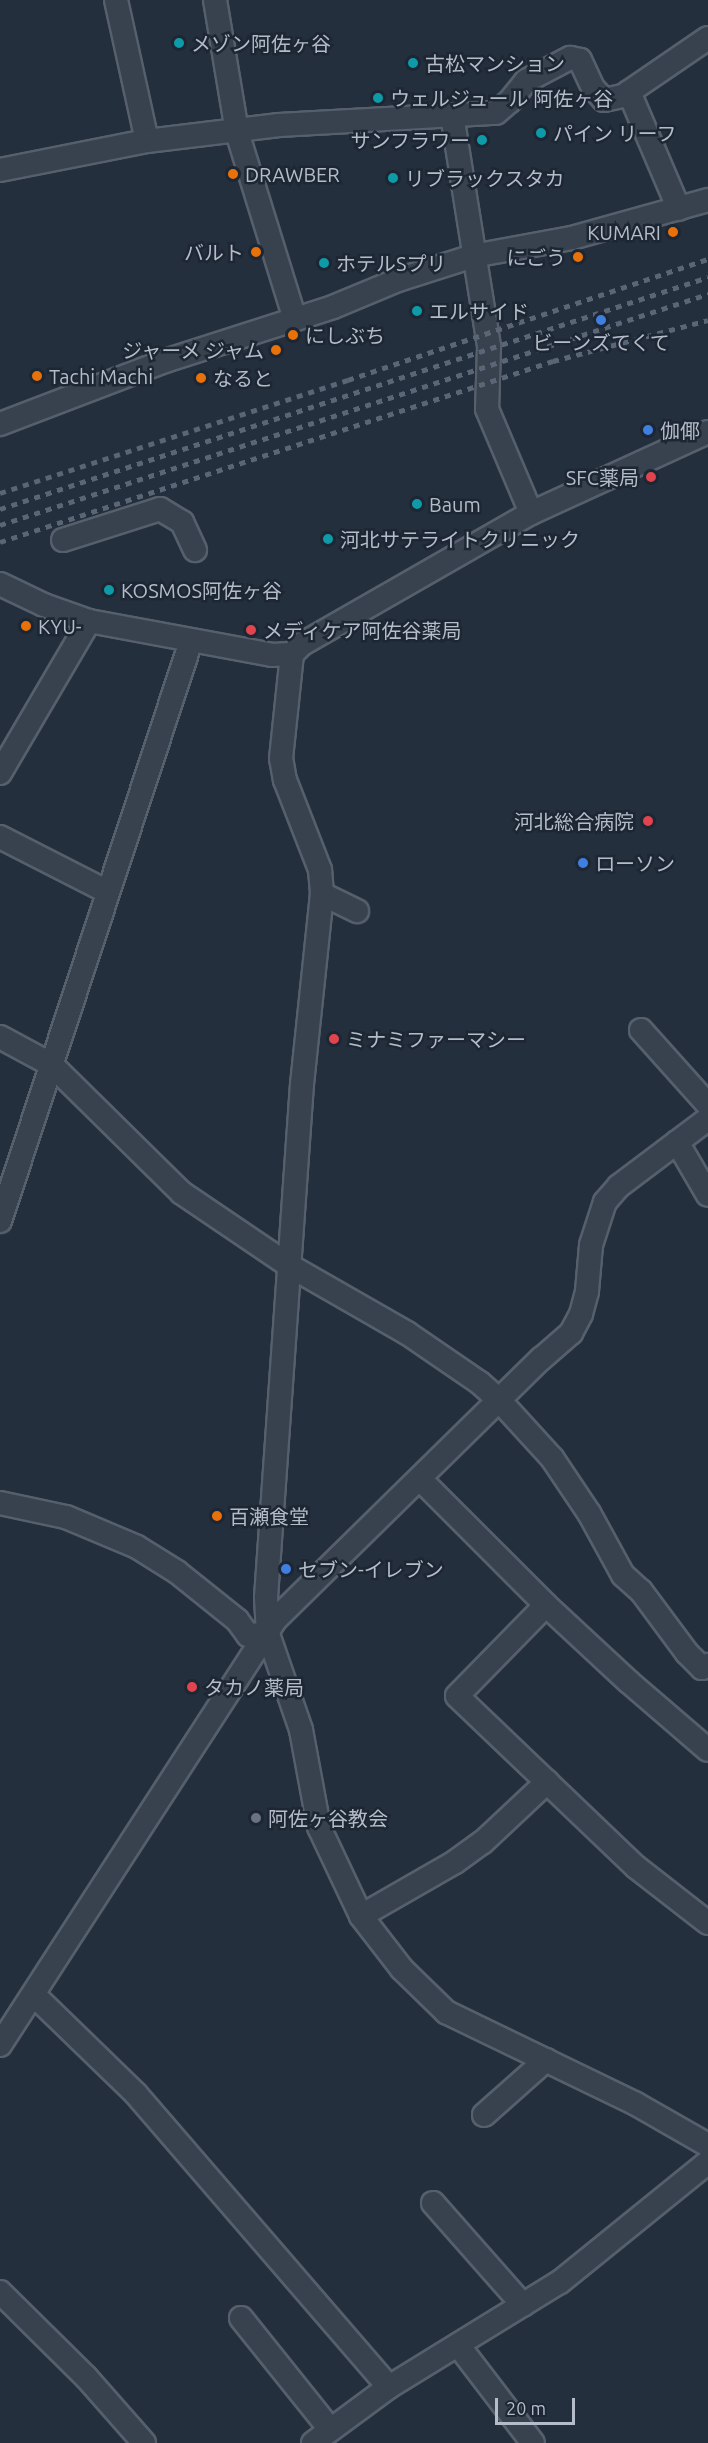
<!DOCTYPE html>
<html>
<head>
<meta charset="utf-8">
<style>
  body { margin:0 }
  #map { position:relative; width:708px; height:2443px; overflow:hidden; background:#242f3e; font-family:Ubuntu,"Noto Sans JP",sans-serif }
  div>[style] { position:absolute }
  .roads { filter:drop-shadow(2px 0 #565f6c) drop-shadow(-2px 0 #565f6c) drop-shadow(0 2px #565f6c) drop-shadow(0 -2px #565f6c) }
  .street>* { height:22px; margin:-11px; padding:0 11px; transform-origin:11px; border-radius:11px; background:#38414e }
  .rail>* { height:4.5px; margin-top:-2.25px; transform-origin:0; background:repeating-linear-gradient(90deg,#5a6575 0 6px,transparent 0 12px) }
  .dots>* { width:16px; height:16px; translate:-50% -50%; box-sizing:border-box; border:3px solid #1d2633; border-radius:50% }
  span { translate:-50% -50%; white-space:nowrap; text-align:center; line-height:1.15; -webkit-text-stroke:5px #1d2633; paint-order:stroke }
  .poi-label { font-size:20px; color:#b4bcc9 }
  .left { translate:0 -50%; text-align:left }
  .right { translate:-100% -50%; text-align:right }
  .scale { position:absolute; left:495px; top:2398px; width:80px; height:27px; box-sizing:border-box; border:3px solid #b4bcc9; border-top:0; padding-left:8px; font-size:18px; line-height:21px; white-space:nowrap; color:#b4bcc9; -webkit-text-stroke:4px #1d2633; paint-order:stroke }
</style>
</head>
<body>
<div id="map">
  <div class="roads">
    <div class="street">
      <i style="left:116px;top:0;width:144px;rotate:77.6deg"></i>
      <i style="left:215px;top:0;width:134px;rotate:80.5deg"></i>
      <i style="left:237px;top:132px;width:196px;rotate:72.8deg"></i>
      <i style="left:629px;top:92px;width:127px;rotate:66.9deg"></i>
      <i style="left:452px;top:115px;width:235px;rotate:80.9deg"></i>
      <i style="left:489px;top:347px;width:62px;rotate:91.8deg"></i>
      <i style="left:487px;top:409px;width:113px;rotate:67.1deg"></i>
      <i style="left:0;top:170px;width:150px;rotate:-11.2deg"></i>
      <i style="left:147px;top:141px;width:133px;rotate:-6.9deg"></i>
      <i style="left:279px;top:125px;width:217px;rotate:-3.2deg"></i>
      <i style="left:496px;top:113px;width:18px;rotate:-41deg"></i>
      <i style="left:510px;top:101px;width:26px;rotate:-51deg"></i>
      <i style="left:526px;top:81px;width:50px;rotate:-27.6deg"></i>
      <i style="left:570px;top:58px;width:10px;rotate:11deg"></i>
      <i style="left:580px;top:60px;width:31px;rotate:65deg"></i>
      <i style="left:593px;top:88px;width:16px;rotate:47deg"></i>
      <i style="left:604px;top:100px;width:19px;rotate:-12deg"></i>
      <i style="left:623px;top:96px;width:103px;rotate:-34.3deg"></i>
      <i style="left:0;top:424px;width:177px;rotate:-20.9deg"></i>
      <i style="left:165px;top:361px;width:176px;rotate:-17.8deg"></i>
      <i style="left:333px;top:307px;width:70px;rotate:-22.6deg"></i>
      <i style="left:398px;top:280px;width:79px;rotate:-17.7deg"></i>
      <i style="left:473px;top:256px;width:101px;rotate:-10.3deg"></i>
      <i style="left:572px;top:238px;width:141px;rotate:-15.6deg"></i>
      <i style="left:708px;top:432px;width:195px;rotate:155.4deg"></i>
      <i style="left:531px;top:513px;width:264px;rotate:150.2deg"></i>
      <i style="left:302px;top:644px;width:14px;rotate:135deg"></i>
      <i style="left:292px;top:654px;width:105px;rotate:96deg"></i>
      <i style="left:281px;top:758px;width:22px;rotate:80deg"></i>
      <i style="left:285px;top:780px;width:97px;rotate:68.7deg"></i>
      <i style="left:320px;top:870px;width:24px;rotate:85deg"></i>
      <i style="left:322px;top:894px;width:191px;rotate:96deg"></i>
      <i style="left:302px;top:1084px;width:514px;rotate:94.01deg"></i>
      <i style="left:266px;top:1597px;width:37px;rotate:87deg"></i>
      <i style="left:268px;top:1634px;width:102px;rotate:71deg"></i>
      <i style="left:301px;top:1730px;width:99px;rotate:79.5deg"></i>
      <i style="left:319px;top:1827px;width:98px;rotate:64.7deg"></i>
      <i style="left:361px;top:1916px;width:67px;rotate:52.3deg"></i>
      <i style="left:402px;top:1969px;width:62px;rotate:44.3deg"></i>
      <i style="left:446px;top:2012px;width:211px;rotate:25.8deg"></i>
      <i style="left:636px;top:2104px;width:83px;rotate:29.7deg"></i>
      <i style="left:63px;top:540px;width:102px;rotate:-17.7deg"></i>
      <i style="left:160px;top:509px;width:26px;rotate:31deg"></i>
      <i style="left:182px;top:522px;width:31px;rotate:65deg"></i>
      <i style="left:0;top:584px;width:49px;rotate:25.5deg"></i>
      <i style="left:44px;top:605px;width:48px;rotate:19.6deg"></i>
      <i style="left:89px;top:621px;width:186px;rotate:10.5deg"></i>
      <i style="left:272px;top:655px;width:20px;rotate:-3deg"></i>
      <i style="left:0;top:773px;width:176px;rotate:-59.6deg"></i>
      <i style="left:0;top:837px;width:121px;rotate:27deg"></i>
      <i style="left:322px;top:894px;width:39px;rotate:26deg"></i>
      <i style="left:641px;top:1030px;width:101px;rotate:48.2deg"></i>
      <i style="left:0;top:1037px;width:59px;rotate:28.3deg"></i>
      <i style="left:52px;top:1065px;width:182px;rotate:44.6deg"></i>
      <i style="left:182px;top:1193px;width:130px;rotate:34.1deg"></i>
      <i style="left:290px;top:1266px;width:135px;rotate:29.8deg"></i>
      <i style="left:407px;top:1333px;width:88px;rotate:34.4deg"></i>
      <i style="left:480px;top:1383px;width:25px;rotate:42deg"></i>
      <i style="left:499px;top:1400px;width:79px;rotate:47.6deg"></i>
      <i style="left:552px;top:1458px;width:66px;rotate:56.1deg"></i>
      <i style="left:589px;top:1513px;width:71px;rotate:61.3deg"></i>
      <i style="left:623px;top:1575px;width:24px;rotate:42deg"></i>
      <i style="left:641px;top:1591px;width:77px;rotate:53.4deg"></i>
      <i style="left:687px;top:1653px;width:21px;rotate:45deg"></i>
      <i style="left:702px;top:1668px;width:7px;rotate:-27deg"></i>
      <i style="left:677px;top:1142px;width:61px;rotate:59.7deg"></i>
      <i style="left:0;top:1221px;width:611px;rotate:-71.77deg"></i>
      <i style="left:420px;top:1479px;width:178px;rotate:45deg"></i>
      <i style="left:546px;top:1605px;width:113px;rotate:42.9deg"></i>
      <i style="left:629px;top:1682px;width:104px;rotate:40.7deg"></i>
      <i style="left:0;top:1503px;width:67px;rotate:12deg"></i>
      <i style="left:66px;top:1517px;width:77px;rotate:22.9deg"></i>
      <i style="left:137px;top:1547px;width:47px;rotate:32deg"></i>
      <i style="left:177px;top:1572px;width:77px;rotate:38.7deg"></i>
      <i style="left:237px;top:1620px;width:19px;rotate:54deg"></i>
      <i style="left:248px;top:1635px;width:20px;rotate:-3deg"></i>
      <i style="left:546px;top:1605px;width:127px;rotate:134.4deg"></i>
      <i style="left:457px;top:1696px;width:248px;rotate:43.7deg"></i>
      <i style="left:636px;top:1867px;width:91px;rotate:37.9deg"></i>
      <i style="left:361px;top:1916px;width:108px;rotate:-29.9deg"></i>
      <i style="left:455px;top:1862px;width:34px;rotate:-36deg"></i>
      <i style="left:483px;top:1842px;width:88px;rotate:-43.2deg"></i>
      <i style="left:34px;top:1995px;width:142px;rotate:44.1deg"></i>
      <i style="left:136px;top:2094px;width:387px;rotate:49.2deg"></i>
      <i style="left:0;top:2045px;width:506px;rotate:-57.09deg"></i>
      <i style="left:275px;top:1620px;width:373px;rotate:-44.5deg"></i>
      <i style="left:541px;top:1359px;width:40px;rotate:-41deg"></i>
      <i style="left:571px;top:1333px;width:21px;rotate:-62deg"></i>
      <i style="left:581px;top:1314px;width:24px;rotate:-75deg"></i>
      <i style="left:587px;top:1291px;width:46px;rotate:-85deg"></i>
      <i style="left:591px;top:1245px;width:45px;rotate:-72deg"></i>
      <i style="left:605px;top:1202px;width:21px;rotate:-49deg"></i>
      <i style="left:619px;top:1186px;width:111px;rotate:-37deg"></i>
      <i style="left:484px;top:2115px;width:83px;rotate:-41.6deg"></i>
      <i style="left:433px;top:2203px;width:136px;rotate:48.6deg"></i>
      <i style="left:0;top:2292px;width:121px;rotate:44.7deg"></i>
      <i style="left:86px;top:2377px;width:88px;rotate:48.7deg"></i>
      <i style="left:241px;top:2318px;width:142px;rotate:51.3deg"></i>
      <i style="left:458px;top:2345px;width:123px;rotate:52.6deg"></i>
      <i style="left:313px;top:2443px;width:94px;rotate:-36.4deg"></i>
      <i style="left:389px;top:2387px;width:201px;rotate:-31.6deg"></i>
      <i style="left:560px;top:2282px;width:191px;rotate:-39deg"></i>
    </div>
  </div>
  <div class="rail">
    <i style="left:0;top:493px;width:366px;rotate:-18deg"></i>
    <i style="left:348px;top:380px;width:380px;rotate:-18.6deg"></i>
    <i style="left:0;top:509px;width:745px;rotate:-18.14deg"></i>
    <i style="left:0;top:525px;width:745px;rotate:-18.07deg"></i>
    <i style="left:0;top:542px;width:582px;rotate:-18.12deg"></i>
    <i style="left:553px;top:361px;width:160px;rotate:-14.8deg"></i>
  </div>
  <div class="dots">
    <i style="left:179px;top:43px;background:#0f9aa8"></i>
    <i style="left:413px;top:63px;background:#0f9aa8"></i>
    <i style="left:378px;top:98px;background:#0f9aa8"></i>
    <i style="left:541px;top:133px;background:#0f9aa8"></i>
    <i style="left:482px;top:140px;background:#0f9aa8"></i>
    <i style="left:233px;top:174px;background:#e8710a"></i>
    <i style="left:393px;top:178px;background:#0f9aa8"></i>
    <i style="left:673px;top:232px;background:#e8710a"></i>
    <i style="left:256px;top:252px;background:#e8710a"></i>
    <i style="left:578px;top:257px;background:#e8710a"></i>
    <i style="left:324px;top:263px;background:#0f9aa8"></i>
    <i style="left:417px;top:311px;background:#0f9aa8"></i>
    <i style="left:601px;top:320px;background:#3f7fe0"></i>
    <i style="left:293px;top:335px;background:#e8710a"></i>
    <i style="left:276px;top:350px;background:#e8710a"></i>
    <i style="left:37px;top:376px;background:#e8710a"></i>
    <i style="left:201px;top:378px;background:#e8710a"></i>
    <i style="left:648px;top:430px;background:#3f7fe0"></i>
    <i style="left:651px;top:477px;background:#e0444e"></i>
    <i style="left:417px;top:504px;background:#0f9aa8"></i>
    <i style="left:328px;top:539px;background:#0f9aa8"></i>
    <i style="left:109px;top:590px;background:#0f9aa8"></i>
    <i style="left:26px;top:626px;background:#e8710a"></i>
    <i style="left:251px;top:630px;background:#e0444e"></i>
    <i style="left:648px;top:821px;background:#e0444e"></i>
    <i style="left:583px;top:863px;background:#3f7fe0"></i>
    <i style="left:334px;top:1039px;background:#e0444e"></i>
    <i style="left:217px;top:1516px;background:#e8710a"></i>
    <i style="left:286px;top:1569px;background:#3f7fe0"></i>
    <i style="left:192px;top:1687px;background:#e0444e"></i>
    <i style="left:256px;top:1818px;background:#6b7280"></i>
  </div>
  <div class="poi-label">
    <span class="left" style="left:191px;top:43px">メゾン阿佐ヶ谷</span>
    <span class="left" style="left:425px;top:63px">古松マンション</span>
    <span class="left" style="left:390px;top:98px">ウェルジュール 阿佐ヶ谷</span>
    <span class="left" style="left:553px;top:133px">パイン リーフ</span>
    <span class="right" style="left:470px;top:140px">サンフラワー</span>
    <span class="left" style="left:245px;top:174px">DRAWBER</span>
    <span class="left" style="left:405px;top:178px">リブラックスタカ</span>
    <span class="right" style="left:661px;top:232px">KUMARI</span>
    <span class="right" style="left:244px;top:252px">バルト</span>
    <span class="right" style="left:566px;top:257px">にごう</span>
    <span class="left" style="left:336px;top:263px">ホテルSプリ</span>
    <span class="left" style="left:429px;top:311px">エルサイド</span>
    <span class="left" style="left:305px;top:335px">にしぶち</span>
    <span style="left:601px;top:342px">ビーンズてくて</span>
    <span class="right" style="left:264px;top:350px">ジャーメ ジャム</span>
    <span class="left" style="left:49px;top:376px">Tachi Machi</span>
    <span class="left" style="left:213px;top:378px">なると</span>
    <span class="left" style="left:660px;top:430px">伽倻</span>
    <span class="right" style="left:639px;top:477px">SFC薬局</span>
    <span class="left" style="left:429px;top:504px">Baum</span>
    <span class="left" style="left:340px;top:539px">河北サテライトクリニック</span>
    <span class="left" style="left:121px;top:590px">KOSMOS阿佐ヶ谷</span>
    <span class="left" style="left:38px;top:626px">KYU-</span>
    <span class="left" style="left:263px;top:630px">メディケア阿佐谷薬局</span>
    <span class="right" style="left:634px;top:821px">河北総合病院</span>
    <span class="left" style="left:595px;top:863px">ローソン</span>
    <span class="left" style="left:346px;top:1039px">ミナミファーマシー</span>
    <span class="left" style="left:229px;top:1516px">百瀬食堂</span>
    <span class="left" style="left:298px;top:1569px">セブン-イレブン</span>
    <span class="left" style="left:204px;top:1687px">タカノ薬局</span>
    <span class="left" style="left:268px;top:1818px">阿佐ヶ谷教会</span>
  </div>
  <div class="scale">20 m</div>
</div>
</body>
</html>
